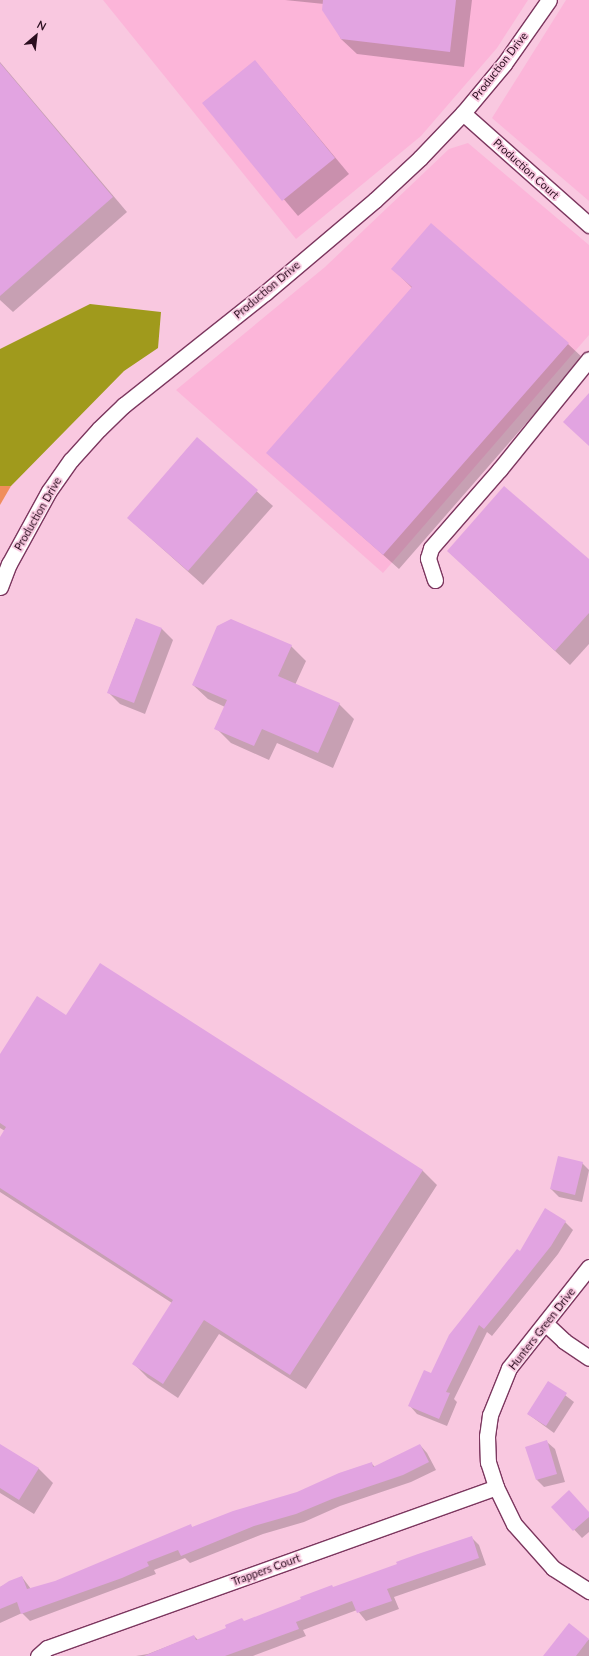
<!DOCTYPE html>
<html>
<head>
<meta charset="utf-8">
<style>
  body { margin:0 }
  #map { position:relative; width:589px; height:1656px; overflow:hidden; background:#f9c8e0; font-family:Lato,sans-serif }
  div>[style] { position:absolute }
  .built>* { inset:0; background:#fcb5d9 }
  .forest>* { inset:0; background:#f08e5c }
  .water>* { inset:0; background:#a09a1c }
  .shadow>* { inset:0; background:#0003 }
  .building>* { inset:0; background:#e2a4e1 }
  .roads { filter:drop-shadow(1px 0 #7c375f) drop-shadow(-1px 0 #7c375f) drop-shadow(0 1px #7c375f) drop-shadow(0 -1px #7c375f) }
  .street>* { height:15px; margin:-7.5px; padding:0 7.5px; transform-origin:7.5px; border-radius:7.5px; background:#fff }
  span { translate:-50% -50%; white-space:nowrap; text-align:center; line-height:1.15; -webkit-text-stroke:3.5px #f9c8e0; paint-order:stroke }
  .street-label { font-size:11px; color:#2b0e1f }
  .north { position:absolute; left:16px; top:16px; width:40px; height:40px; -webkit-text-stroke:3px #f9c8e0; paint-order:stroke; rotate:28deg; font-size:11px; font-weight:700; line-height:16px; text-align:center; color:#2b0e1f }
  .north::after { content:''; display:block; margin:auto; width:14px; height:18px; background:#2b0e1f; clip-path:polygon(50% 0,100% 100%,50% 72%,0 100%) }
</style>
</head>
<body>
<div id="map">
  <div class="built">
    <i style="clip-path:polygon(103px 0,528px 0,497px 48px,421px 136px,296px 239px)"></i>
    <i style="clip-path:polygon(566px 0,589px 0,589px 201px,492px 118px)"></i>
    <i style="clip-path:polygon(468px 143px,589px 245px,589px 335px,383px 573px,176px 390px,325px 267px,449px 149px)"></i>
  </div>
  <div class="forest">
    <i style="clip-path:polygon(0 486px,11px 486px,0 505px)"></i>
  </div>
  <div class="water">
    <i style="clip-path:polygon(90px 304px,161px 312px,158px 348px,124px 371px,11px 486px,0 486px,0 349px)"></i>
  </div>
  <div class="shadow">
    <i style="clip-path:polygon(285px 0,472px 0,464px 67px,357px 54px,341px 39px,324px 4px)"></i>
    <i style="clip-path:polygon(255px 61px,349px 174px,298px 216px,203px 103px)"></i>
    <i style="clip-path:polygon(0 62px,127px 212px,13px 312px,0 300px)"></i>
    <i style="clip-path:polygon(393px 269px,568px 344px,583px 358px,399px 569px,268px 453px,412px 288px)"></i>
    <i style="clip-path:polygon(197px 438px,273px 506px,203px 585px,128px 518px)"></i>
    <i style="clip-path:polygon(448px 551px,589px 560px,589px 644px,570px 665px)"></i>
    <i style="clip-path:polygon(136px 619px,162px 629px,173px 640px,145px 714px,120px 704px,108px 692px)"></i>
    <i style="clip-path:polygon(291px 646px,306px 661px,295px 685px,339px 704px,354px 719px,333px 768px,277px 743px,269px 760px,231px 743px,216px 728px,225px 707px,208px 699px,193px 685px)"></i>
    <i style="clip-path:polygon(67px 1017px,422px 1170px,437px 1185px,306px 1389px,219px 1334px,178px 1398px,148px 1378px,134px 1364px,172px 1303px,0 1192px,0 1139px,5px 1131px,0 1128px,0 1056px)"></i>
    <i style="clip-path:polygon(582px 1163px,589px 1170px,582px 1202px,559px 1197px,551px 1189px)"></i>
    <i style="clip-path:polygon(565px 1222px,573px 1230px,558px 1254px,492px 1336px,487px 1332px,454px 1399px,457px 1402px,447px 1426px,417px 1414px,410px 1406px,431px 1374px)"></i>
    <i style="clip-path:polygon(548px 1382px,574px 1402px,554px 1433px,528px 1414px)"></i>
    <i style="clip-path:polygon(547px 1442px,555px 1449px,565px 1482px,544px 1487px,537px 1480px)"></i>
    <i style="clip-path:polygon(0 1445px,38px 1468px,53px 1483px,34px 1514px,0 1493px)"></i>
    <i style="clip-path:polygon(420px 1445px,427px 1453px,436px 1470px,411px 1482px,340px 1506px,304px 1522px,263px 1534px,190px 1563px,185px 1558px,154px 1570px,156px 1574px,30px 1621px,22px 1613px,0 1623px,0 1587px,22px 1577px,31px 1589px,55px 1582px,191px 1526px,193px 1528px,297px 1493px,371px 1463px,375px 1467px)"></i>
    <i style="clip-path:polygon(553px 1507px,589px 1513px,589px 1532px,582px 1538px)"></i>
    <i style="clip-path:polygon(471px 1537px,479px 1545px,486px 1565px,394px 1597px,399px 1609px,366px 1621px,357px 1610px,303px 1630px,306px 1636px,253px 1656px,136px 1656px,148px 1654px,194px 1636px,198px 1640px)"></i>
    <i style="clip-path:polygon(569px 1625px,589px 1640px,589px 1656px,547px 1656px)"></i>
  </div>
  <div class="building">
    <i style="clip-path:polygon(323px 0,456px 0,450px 52px,341px 39px,322px 10px)"></i>
    <i style="clip-path:polygon(255px 60px,335px 158px,282px 201px,202px 103px)"></i>
    <i style="clip-path:polygon(0 63px,113px 197px,0 296px)"></i>
    <i style="clip-path:polygon(431px 223px,569px 343px,383px 555px,266px 453px,412px 287px,391px 269px)"></i>
    <i style="clip-path:polygon(589px 393px,589px 446px,563px 422px)"></i>
    <i style="clip-path:polygon(197px 437px,258px 490px,188px 571px,127px 518px)"></i>
    <i style="clip-path:polygon(504px 486px,589px 559px,589px 613px,555px 651px,447px 551px)"></i>
    <i style="clip-path:polygon(136px 618px,162px 628px,134px 703px,107px 693px)"></i>
    <i style="clip-path:polygon(231px 619px,292px 645px,278px 676px,340px 703px,318px 753px,262px 729px,254px 746px,214px 729px,227px 700px,192px 685px,217px 626px)"></i>
    <i style="clip-path:polygon(100px 963px,423px 1170px,290px 1375px,204px 1320px,163px 1384px,132px 1364px,173px 1300px,0 1188px,0 1137px,6px 1127px,0 1123px,0 1054px,37px 996px,66px 1015px)"></i>
    <i style="clip-path:polygon(558px 1156px,583px 1162px,575px 1195px,550px 1189px)"></i>
    <i style="clip-path:polygon(545px 1208px,566px 1221px,551px 1246px,508px 1300px,484px 1329px,479px 1325px,446px 1392px,450px 1393px,439px 1419px,408px 1406px,424px 1370px,431px 1373px,449px 1335px,517px 1249px,520px 1251px)"></i>
    <i style="clip-path:polygon(548px 1381px,567px 1393px,546px 1426px,527px 1414px)"></i>
    <i style="clip-path:polygon(547px 1440px,557px 1474px,536px 1480px,525px 1447px)"></i>
    <i style="clip-path:polygon(0 1444px,39px 1468px,19px 1500px,0 1488px)"></i>
    <i style="clip-path:polygon(420px 1444px,429px 1462px,403px 1475px,332px 1499px,296px 1514px,254px 1526px,181px 1556px,178px 1550px,147px 1562px,149px 1566px,122px 1578px,21px 1614px,17px 1602px,0 1609px,0 1587px,9px 1581px,22px 1576px,27px 1589px,55px 1581px,191px 1524px,192px 1527px,233px 1511px,297px 1492px,339px 1473px,372px 1462px,373px 1467px)"></i>
    <i style="clip-path:polygon(569px 1490px,589px 1512px,589px 1517px,573px 1531px,551px 1507px)"></i>
    <i style="clip-path:polygon(472px 1536px,479px 1558px,387px 1589px,392px 1601px,357px 1613px,352px 1601px,296px 1622px,299px 1629px,225px 1656px,144px 1656px,194px 1635px,196px 1640px,226px 1628px,225px 1625px,242px 1618px,244px 1621px,301px 1599px,300px 1597px,332px 1585px,333px 1587px,397px 1564px,396px 1562px,418px 1554px)"></i>
    <i style="clip-path:polygon(569px 1623px,589px 1639px,576px 1656px,543px 1656px)"></i>
  </div>
  <div class="roads">
    <div class="street">
      <i style="left:463px;top:113px;width:169px;rotate:41.6deg"></i>
      <i style="left:435px;top:580px;width:23px;rotate:-108deg"></i>
      <i style="left:428px;top:558px;width:10px;rotate:-73deg"></i>
      <i style="left:431px;top:548px;width:105px;rotate:-48.9deg"></i>
      <i style="left:500px;top:469px;width:141px;rotate:-51deg"></i>
      <i style="left:0;top:587px;width:25px;rotate:-69deg"></i>
      <i style="left:9px;top:564px;width:83px;rotate:-61.3deg"></i>
      <i style="left:49px;top:491px;width:38px;rotate:-55deg"></i>
      <i style="left:71px;top:460px;width:42px;rotate:-47.9deg"></i>
      <i style="left:99px;top:429px;width:35px;rotate:-44deg"></i>
      <i style="left:124px;top:405px;width:180px;rotate:-38.5deg"></i>
      <i style="left:265px;top:293px;width:144px;rotate:-40.2deg"></i>
      <i style="left:375px;top:200px;width:62px;rotate:-43deg"></i>
      <i style="left:420px;top:158px;width:62px;rotate:-46.3deg"></i>
      <i style="left:463px;top:113px;width:64px;rotate:-50.1deg"></i>
      <i style="left:504px;top:64px;width:78px;rotate:-54.9deg"></i>
      <i style="left:589px;top:1267px;width:129px;rotate:128.4deg"></i>
      <i style="left:509px;top:1368px;width:51px;rotate:112deg"></i>
      <i style="left:490px;top:1415px;width:21px;rotate:98deg"></i>
      <i style="left:487px;top:1436px;width:26px;rotate:88deg"></i>
      <i style="left:488px;top:1462px;width:26px;rotate:72deg"></i>
      <i style="left:496px;top:1487px;width:41px;rotate:64.1deg"></i>
      <i style="left:514px;top:1524px;width:59px;rotate:48.4deg"></i>
      <i style="left:553px;top:1568px;width:43px;rotate:32.6deg"></i>
      <i style="left:545px;top:1323px;width:26px;rotate:43deg"></i>
      <i style="left:564px;top:1341px;width:30px;rotate:34deg"></i>
      <i style="left:38px;top:1656px;width:12px;rotate:-42deg"></i>
      <i style="left:47px;top:1648px;width:477px;rotate:-19.7deg"></i>
    </div>
  </div>
  <div class="street-label">
    <span style="left:500px;top:66px;rotate:-52deg">Production Drive</span>
    <span style="left:526px;top:169px;rotate:42deg">Production Court</span>
    <span style="left:267px;top:290px;rotate:-40deg">Production Drive</span>
    <span style="left:38px;top:514px;rotate:-60deg">Production Drive</span>
    <span style="left:542px;top:1329px;rotate:-52deg">Hunters Green Drive</span>
    <span style="left:266px;top:1570px;rotate:-20deg">Trappers Court</span>
  </div>
  <div class="north">N</div>
</div>
</body>
</html>
